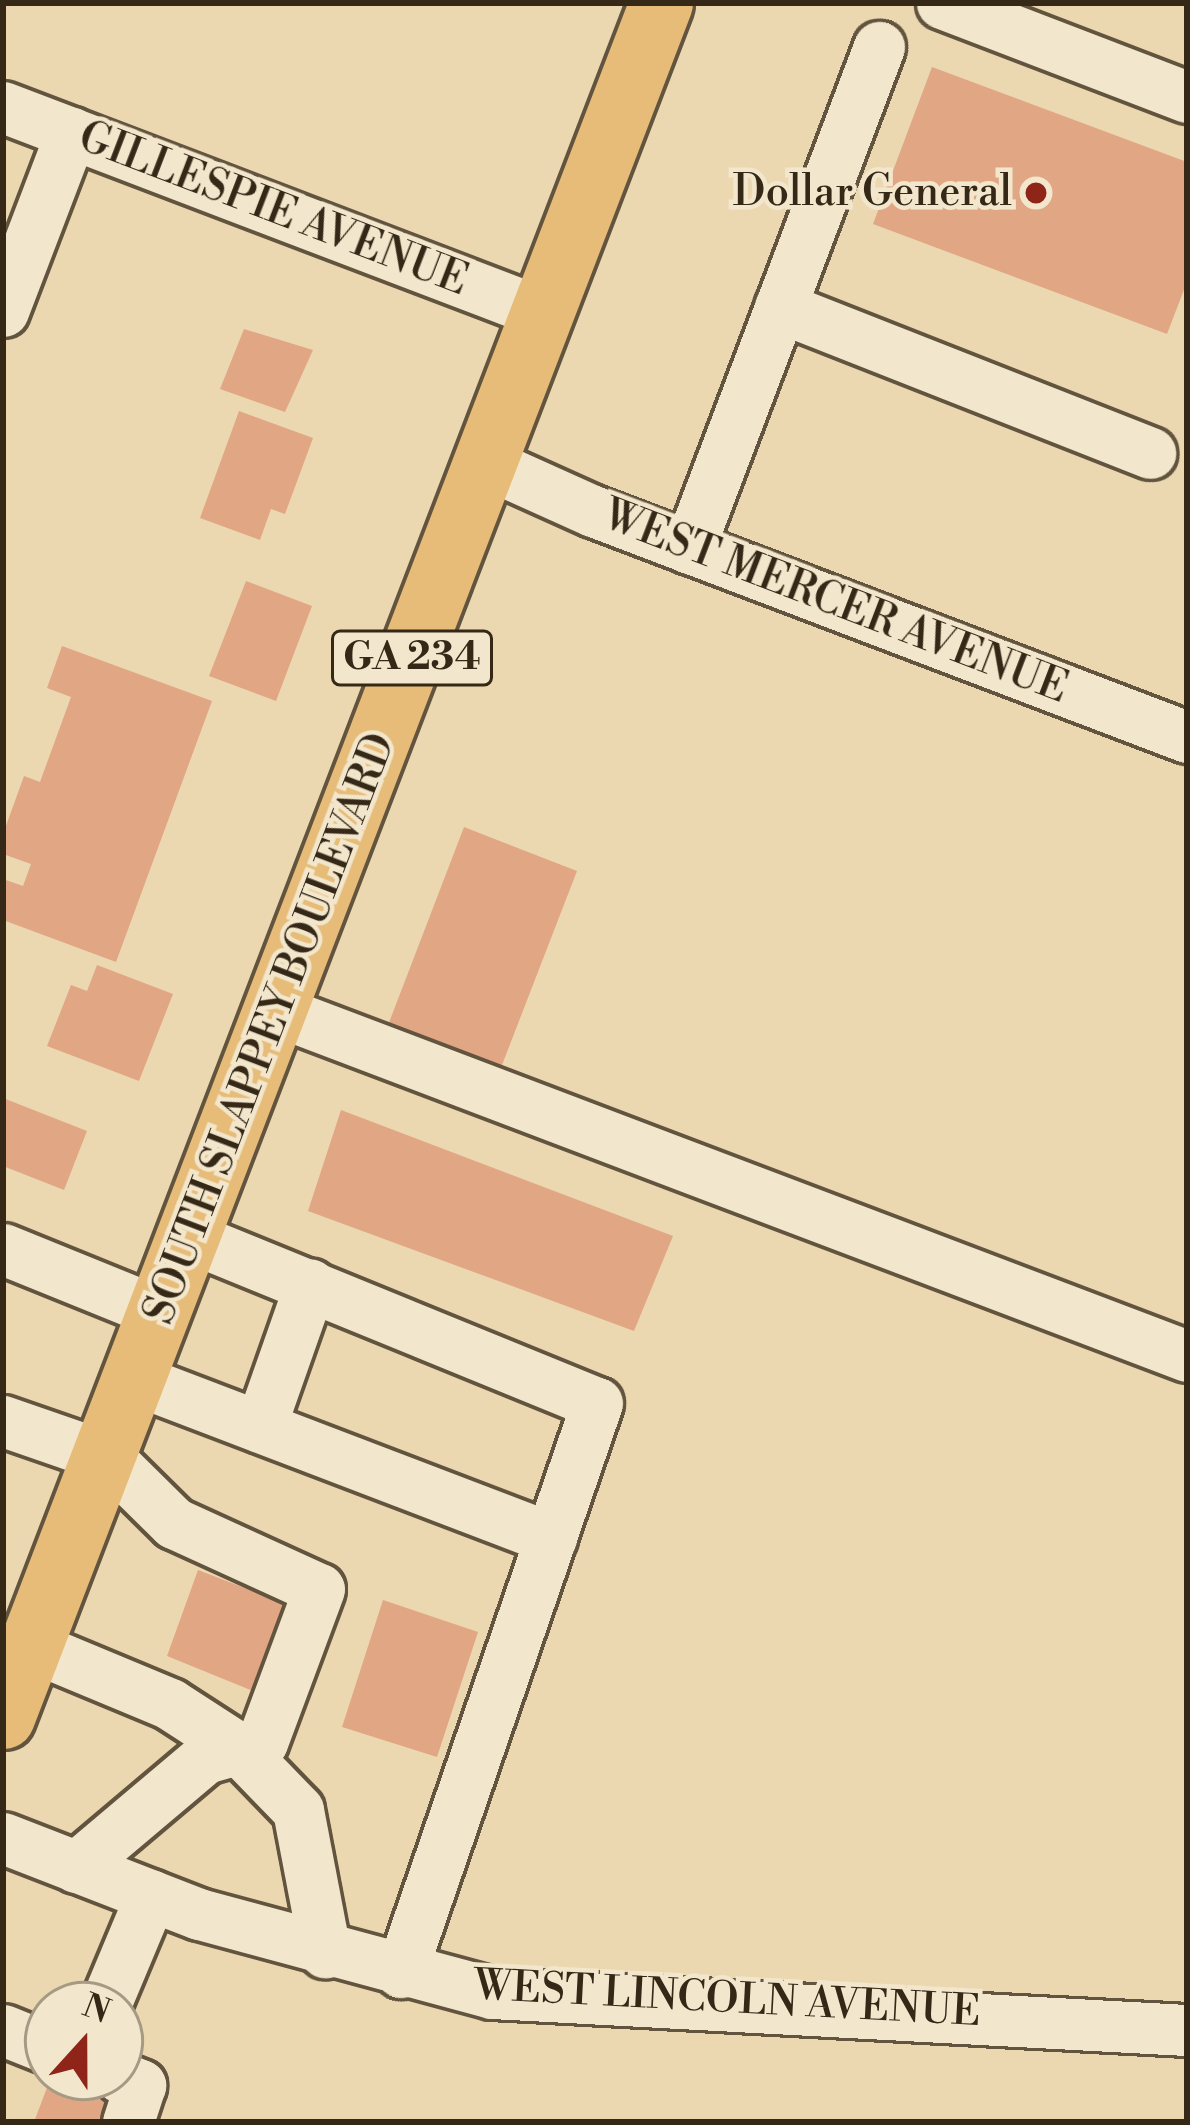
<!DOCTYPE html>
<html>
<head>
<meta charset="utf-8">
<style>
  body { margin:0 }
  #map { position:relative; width:1190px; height:2125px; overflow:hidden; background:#ebd8b1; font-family:"Libre Bodoni",serif }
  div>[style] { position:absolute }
  .building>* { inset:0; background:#e1a684 }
  .roads { filter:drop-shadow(3px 0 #62543e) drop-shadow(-3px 0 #62543e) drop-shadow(0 3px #62543e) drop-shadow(0 -3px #62543e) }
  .minor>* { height:51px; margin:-25.5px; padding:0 25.5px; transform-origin:25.5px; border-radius:25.5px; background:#f2e6cc }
  .major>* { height:63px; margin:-31.5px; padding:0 31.5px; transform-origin:31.5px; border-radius:31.5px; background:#e6bc78 }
  .dots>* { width:33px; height:33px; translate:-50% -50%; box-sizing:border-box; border:6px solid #f2e6cc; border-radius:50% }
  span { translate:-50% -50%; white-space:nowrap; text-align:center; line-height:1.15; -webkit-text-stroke:9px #f2e6cc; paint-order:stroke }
  .shield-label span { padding:3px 9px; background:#f2e6cc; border:3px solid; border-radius:9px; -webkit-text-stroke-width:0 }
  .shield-label { font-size:39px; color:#352817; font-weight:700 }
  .poi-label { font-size:42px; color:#352817 }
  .right { translate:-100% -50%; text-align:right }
  .street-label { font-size:42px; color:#352817 }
  .frame { position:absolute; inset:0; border:6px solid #352817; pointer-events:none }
  .north { position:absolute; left:24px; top:1981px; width:120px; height:120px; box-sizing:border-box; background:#f2e6cc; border:3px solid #a69a84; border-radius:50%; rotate:21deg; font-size:33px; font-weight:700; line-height:48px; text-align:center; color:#352817 }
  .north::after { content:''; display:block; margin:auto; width:42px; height:54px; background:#8f2418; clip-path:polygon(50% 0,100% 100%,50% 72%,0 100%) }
</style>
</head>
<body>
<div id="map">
  <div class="building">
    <i style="clip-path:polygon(932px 67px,1187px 162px,1187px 282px,1167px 334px,873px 224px)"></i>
    <i style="clip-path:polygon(244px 329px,313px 350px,285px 412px,220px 389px)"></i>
    <i style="clip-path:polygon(239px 411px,313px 438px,285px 514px,271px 509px,260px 540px,200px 518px)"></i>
    <i style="clip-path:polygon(246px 581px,312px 606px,276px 701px,209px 676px)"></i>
    <i style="clip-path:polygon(62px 646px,212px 701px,116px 962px,3px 920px,3px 879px,23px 886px,31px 864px,3px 854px,3px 834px,24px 776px,40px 782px,71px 697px,47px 688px)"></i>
    <i style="clip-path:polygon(464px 827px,577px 871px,502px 1065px,482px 1071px,385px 1033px)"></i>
    <i style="clip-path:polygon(97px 965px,173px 994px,139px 1081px,47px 1046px,71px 985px,87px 991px)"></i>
    <i style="clip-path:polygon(3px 1098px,87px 1131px,64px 1190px,3px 1166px)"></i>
    <i style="clip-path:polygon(341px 1110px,673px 1236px,634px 1331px,308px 1211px)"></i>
    <i style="clip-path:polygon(198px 1570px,297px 1608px,265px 1696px,167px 1656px)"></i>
    <i style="clip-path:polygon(383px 1600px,478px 1632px,437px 1757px,342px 1727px)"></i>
    <i style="clip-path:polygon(51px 2077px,125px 2099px,117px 2122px,34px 2122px)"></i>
  </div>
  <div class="roads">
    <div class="minor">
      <i style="left:942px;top:3px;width:262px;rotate:21deg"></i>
      <i style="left:3px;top:107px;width:578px;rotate:20.88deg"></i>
      <i style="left:780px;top:307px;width:398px;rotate:21.5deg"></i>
      <i style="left:3px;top:311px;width:191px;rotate:-69.1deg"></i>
      <i style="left:486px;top:463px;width:117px;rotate:24.2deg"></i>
      <i style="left:593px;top:511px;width:636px;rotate:20.83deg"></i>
      <i style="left:689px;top:548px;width:536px;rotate:-69.23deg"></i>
      <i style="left:278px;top:1011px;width:972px;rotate:20.78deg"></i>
      <i style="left:192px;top:1238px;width:437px;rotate:22.2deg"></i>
      <i style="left:597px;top:1403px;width:602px;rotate:109.01deg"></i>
      <i style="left:3px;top:1249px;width:173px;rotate:22.1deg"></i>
      <i style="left:137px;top:1380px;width:443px;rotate:20.9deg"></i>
      <i style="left:3px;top:1421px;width:110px;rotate:19.1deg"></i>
      <i style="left:107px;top:1457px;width:94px;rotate:44.6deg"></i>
      <i style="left:174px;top:1523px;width:159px;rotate:24.5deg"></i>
      <i style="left:319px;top:1589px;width:163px;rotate:110.4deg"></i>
      <i style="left:262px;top:1742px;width:59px;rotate:164.3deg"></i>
      <i style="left:205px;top:1758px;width:169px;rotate:139.8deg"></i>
      <i style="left:260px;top:1427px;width:151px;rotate:-70.6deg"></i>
      <i style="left:31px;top:1646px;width:151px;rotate:22.6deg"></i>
      <i style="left:170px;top:1704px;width:81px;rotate:32.9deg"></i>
      <i style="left:238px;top:1748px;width:86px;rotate:45.9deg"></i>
      <i style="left:298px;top:1810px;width:145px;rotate:79.2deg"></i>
      <i style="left:3px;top:1838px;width:210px;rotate:21.2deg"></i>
      <i style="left:199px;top:1914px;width:303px;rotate:15.1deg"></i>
      <i style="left:492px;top:1993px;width:696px;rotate:3.05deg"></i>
      <i style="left:105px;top:2005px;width:119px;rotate:-67.3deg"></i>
      <i style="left:3px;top:2030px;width:48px;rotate:21.8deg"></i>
      <i style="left:120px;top:2077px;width:22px;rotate:22deg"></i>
      <i style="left:140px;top:2085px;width:39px;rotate:108deg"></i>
    </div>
    <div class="major">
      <i style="left:3px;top:1717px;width:1836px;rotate:-69deg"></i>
    </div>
  </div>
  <div class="dots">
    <i style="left:1036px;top:193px;background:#8f2418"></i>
  </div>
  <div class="shield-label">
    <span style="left:412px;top:658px">GA 234</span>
  </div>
  <div class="poi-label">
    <span class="right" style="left:1012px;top:193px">Dollar General</span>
  </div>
  <div class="street-label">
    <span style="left:273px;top:210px;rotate:21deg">GILLESPIE AVENUE</span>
    <span style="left:835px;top:603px;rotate:21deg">WEST MERCER AVENUE</span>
    <span style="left:271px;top:1029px;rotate:-69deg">SOUTH SLAPPEY BOULEVARD</span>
    <span style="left:727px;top:2000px;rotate:3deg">WEST LINCOLN AVENUE</span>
  </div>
  <div class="frame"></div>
  <div class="north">N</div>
</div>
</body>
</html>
